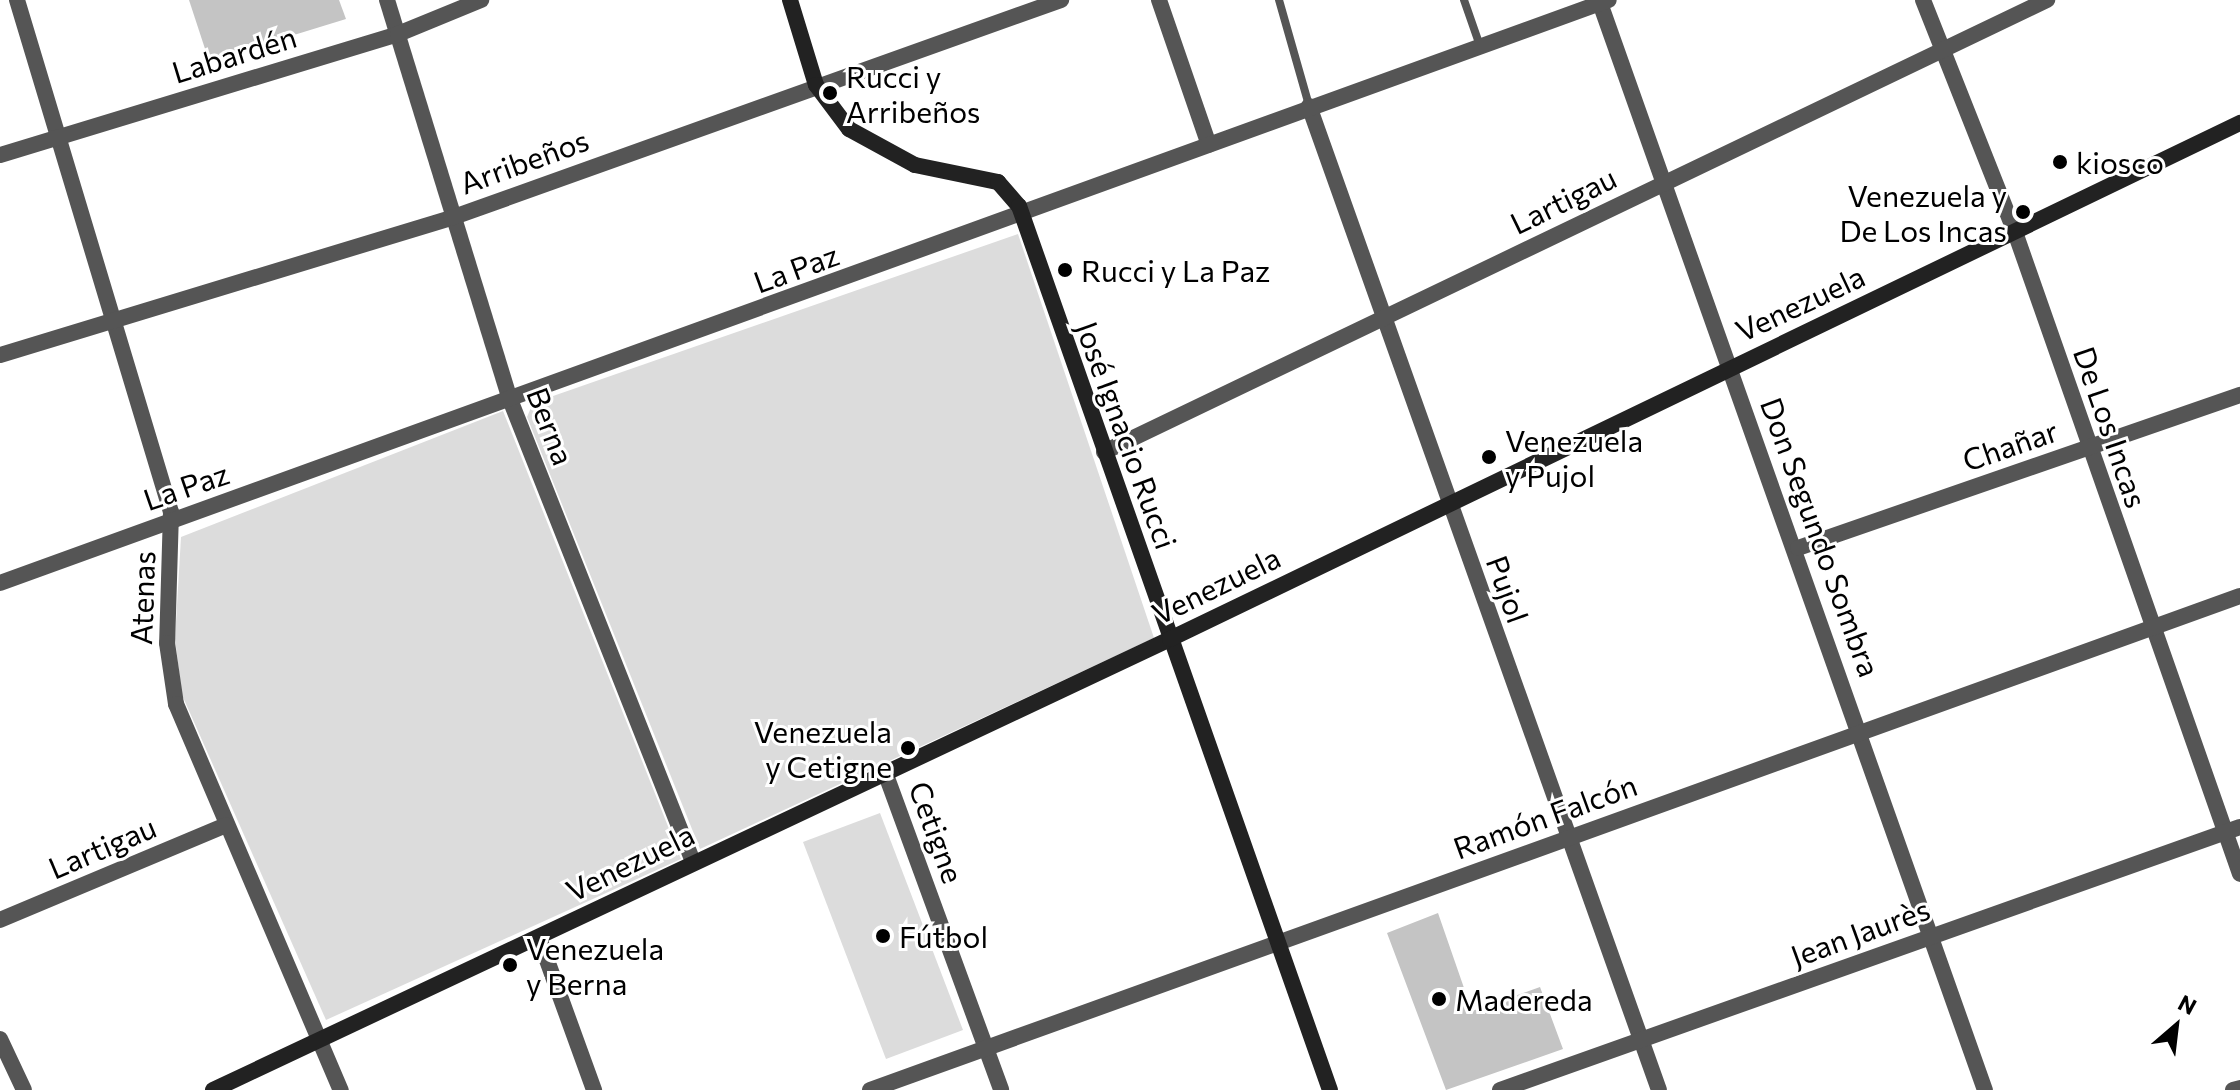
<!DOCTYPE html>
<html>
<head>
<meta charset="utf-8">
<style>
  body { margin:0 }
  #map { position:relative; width:2240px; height:1090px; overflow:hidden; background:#fff; font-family:Commissioner,sans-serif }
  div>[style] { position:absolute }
  .green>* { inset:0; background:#dcdcdc }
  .building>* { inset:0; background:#c4c4c4 }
  .lane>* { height:8px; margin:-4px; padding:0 4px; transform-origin:4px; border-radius:4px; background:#555 }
  .street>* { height:16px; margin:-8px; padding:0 8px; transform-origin:8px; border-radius:8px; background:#555 }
  .secondary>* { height:16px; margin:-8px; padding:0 8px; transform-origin:8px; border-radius:8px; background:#222 }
  .dots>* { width:22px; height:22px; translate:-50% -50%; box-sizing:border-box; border:4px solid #fff; border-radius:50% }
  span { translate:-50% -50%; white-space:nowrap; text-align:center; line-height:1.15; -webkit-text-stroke:6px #fff; paint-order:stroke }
  .street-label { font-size:30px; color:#000 }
  .poi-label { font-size:30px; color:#000 }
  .left { translate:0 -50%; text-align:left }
  .right { translate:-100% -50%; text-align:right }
  .north { position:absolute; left:2136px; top:986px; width:80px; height:80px; -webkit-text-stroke:6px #fff; paint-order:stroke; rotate:28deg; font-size:22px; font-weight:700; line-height:32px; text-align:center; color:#000 }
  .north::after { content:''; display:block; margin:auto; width:28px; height:36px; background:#000; clip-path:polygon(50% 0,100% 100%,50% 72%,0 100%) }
</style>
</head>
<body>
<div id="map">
  <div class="green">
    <i style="clip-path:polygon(1018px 234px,1154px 638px,700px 849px,527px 417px,533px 403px)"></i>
    <i style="clip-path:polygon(503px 411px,681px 859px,326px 1020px,182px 695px,175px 639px,181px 537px)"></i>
    <i style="clip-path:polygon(880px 813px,963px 1030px,886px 1059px,803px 842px)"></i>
  </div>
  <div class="building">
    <i style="clip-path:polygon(189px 0,339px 0,346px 19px,209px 61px)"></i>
    <i style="clip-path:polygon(1438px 913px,1472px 1011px,1540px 987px,1563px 1049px,1446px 1090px,1387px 933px)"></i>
  </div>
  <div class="lane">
    <i style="left:1279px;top:0;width:109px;rotate:74.1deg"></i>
    <i style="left:1464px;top:0;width:49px;rotate:70.8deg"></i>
  </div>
  <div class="street">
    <i style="left:17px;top:0;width:535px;rotate:73.26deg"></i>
    <i style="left:171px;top:512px;width:131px;rotate:91.7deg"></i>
    <i style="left:167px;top:643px;width:62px;rotate:81.6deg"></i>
    <i style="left:176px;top:704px;width:420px;rotate:66.9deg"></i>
    <i style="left:387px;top:0;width:421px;rotate:72.9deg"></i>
    <i style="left:511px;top:402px;width:495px;rotate:68.4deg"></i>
    <i style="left:1159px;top:0;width:153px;rotate:71deg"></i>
    <i style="left:1923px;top:0;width:253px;rotate:68.4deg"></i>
    <i style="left:2016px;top:235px;width:677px;rotate:70.68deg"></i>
    <i style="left:1600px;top:3px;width:1153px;rotate:70.5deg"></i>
    <i style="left:1309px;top:106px;width:1044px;rotate:70.42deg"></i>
    <i style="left:0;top:155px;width:416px;rotate:-16.9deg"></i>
    <i style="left:398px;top:34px;width:90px;rotate:-22.3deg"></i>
    <i style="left:0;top:355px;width:471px;rotate:-16.9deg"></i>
    <i style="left:451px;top:218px;width:648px;rotate:-19.67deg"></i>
    <i style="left:1104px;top:452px;width:1046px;rotate:-25.61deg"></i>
    <i style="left:1798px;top:548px;width:468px;rotate:-19.1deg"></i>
    <i style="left:0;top:583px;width:1711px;rotate:-19.92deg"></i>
    <i style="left:886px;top:775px;width:335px;rotate:69.9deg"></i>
    <i style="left:0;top:920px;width:245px;rotate:-22.8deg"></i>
    <i style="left:539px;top:938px;width:162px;rotate:70.1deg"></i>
    <i style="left:0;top:1039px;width:56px;rotate:64.8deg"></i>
    <i style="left:870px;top:1090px;width:1456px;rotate:-19.83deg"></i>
    <i style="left:1500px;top:1090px;width:785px;rotate:-19.57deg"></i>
    <i style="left:2233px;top:1090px;width:7px;rotate:-16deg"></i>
  </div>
  <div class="secondary">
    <i style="left:790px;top:0;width:89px;rotate:73deg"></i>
    <i style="left:816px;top:85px;width:55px;rotate:53.1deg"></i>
    <i style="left:849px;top:129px;width:75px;rotate:28.6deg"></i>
    <i style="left:915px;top:165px;width:85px;rotate:11.6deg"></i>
    <i style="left:998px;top:182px;width:32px;rotate:49deg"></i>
    <i style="left:1019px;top:206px;width:937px;rotate:70.62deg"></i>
    <i style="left:213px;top:1090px;width:1058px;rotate:-25.23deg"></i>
    <i style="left:1170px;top:639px;width:1188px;rotate:-25.75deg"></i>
  </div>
  <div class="dots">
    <i style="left:830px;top:93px;background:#000"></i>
    <i style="left:2060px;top:162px;background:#000"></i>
    <i style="left:2023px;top:212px;background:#000"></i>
    <i style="left:1065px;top:270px;background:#000"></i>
    <i style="left:1489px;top:457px;background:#000"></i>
    <i style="left:908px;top:748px;background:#000"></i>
    <i style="left:883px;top:936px;background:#000"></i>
    <i style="left:510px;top:965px;background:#000"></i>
    <i style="left:1439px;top:999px;background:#000"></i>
  </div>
  <div class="street-label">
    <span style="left:234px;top:54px;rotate:-17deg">Labardén</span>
    <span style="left:524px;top:161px;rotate:-20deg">Arribeños</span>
    <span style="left:1563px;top:200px;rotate:-26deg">Lartigau</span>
    <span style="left:796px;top:268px;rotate:-20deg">La Paz</span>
    <span style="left:1800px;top:303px;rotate:-25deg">Venezuela</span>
    <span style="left:551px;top:426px;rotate:69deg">Berna</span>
    <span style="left:2111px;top:427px;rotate:71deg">De Los Incas</span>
    <span style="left:1127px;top:435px;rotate:70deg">José Ignacio Rucci</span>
    <span style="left:2010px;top:445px;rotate:-19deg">Chañar</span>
    <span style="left:186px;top:486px;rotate:-19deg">La Paz</span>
    <span style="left:1821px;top:537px;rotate:70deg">Don Segundo Sombra</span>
    <span style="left:1216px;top:585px;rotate:-26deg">Venezuela</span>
    <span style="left:1508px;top:589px;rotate:70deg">Pujol</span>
    <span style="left:142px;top:598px;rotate:-88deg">Atenas</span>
    <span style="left:1545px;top:816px;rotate:-20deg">Ramón Falcón</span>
    <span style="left:937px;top:832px;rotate:70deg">Cetigne</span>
    <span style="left:102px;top:847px;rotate:-23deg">Lartigau</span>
    <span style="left:630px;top:862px;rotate:-26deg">Venezuela</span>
    <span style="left:1860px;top:932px;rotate:-20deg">Jean Jaurès</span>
  </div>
  <div class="poi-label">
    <span class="left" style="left:846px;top:93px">Rucci y<br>Arribeños</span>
    <span class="left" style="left:2076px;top:162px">kiosco</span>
    <span class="right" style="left:2007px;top:212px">Venezuela y<br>De Los Incas</span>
    <span class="left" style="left:1081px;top:270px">Rucci y La Paz</span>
    <span class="left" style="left:1505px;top:457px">Venezuela<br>y Pujol</span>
    <span class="right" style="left:892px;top:748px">Venezuela<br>y Cetigne</span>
    <span class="left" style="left:899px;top:936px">Fútbol</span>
    <span class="left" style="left:526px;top:965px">Venezuela<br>y Berna</span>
    <span class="left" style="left:1455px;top:999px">Madereda</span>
  </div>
  <div class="north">N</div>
</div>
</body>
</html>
